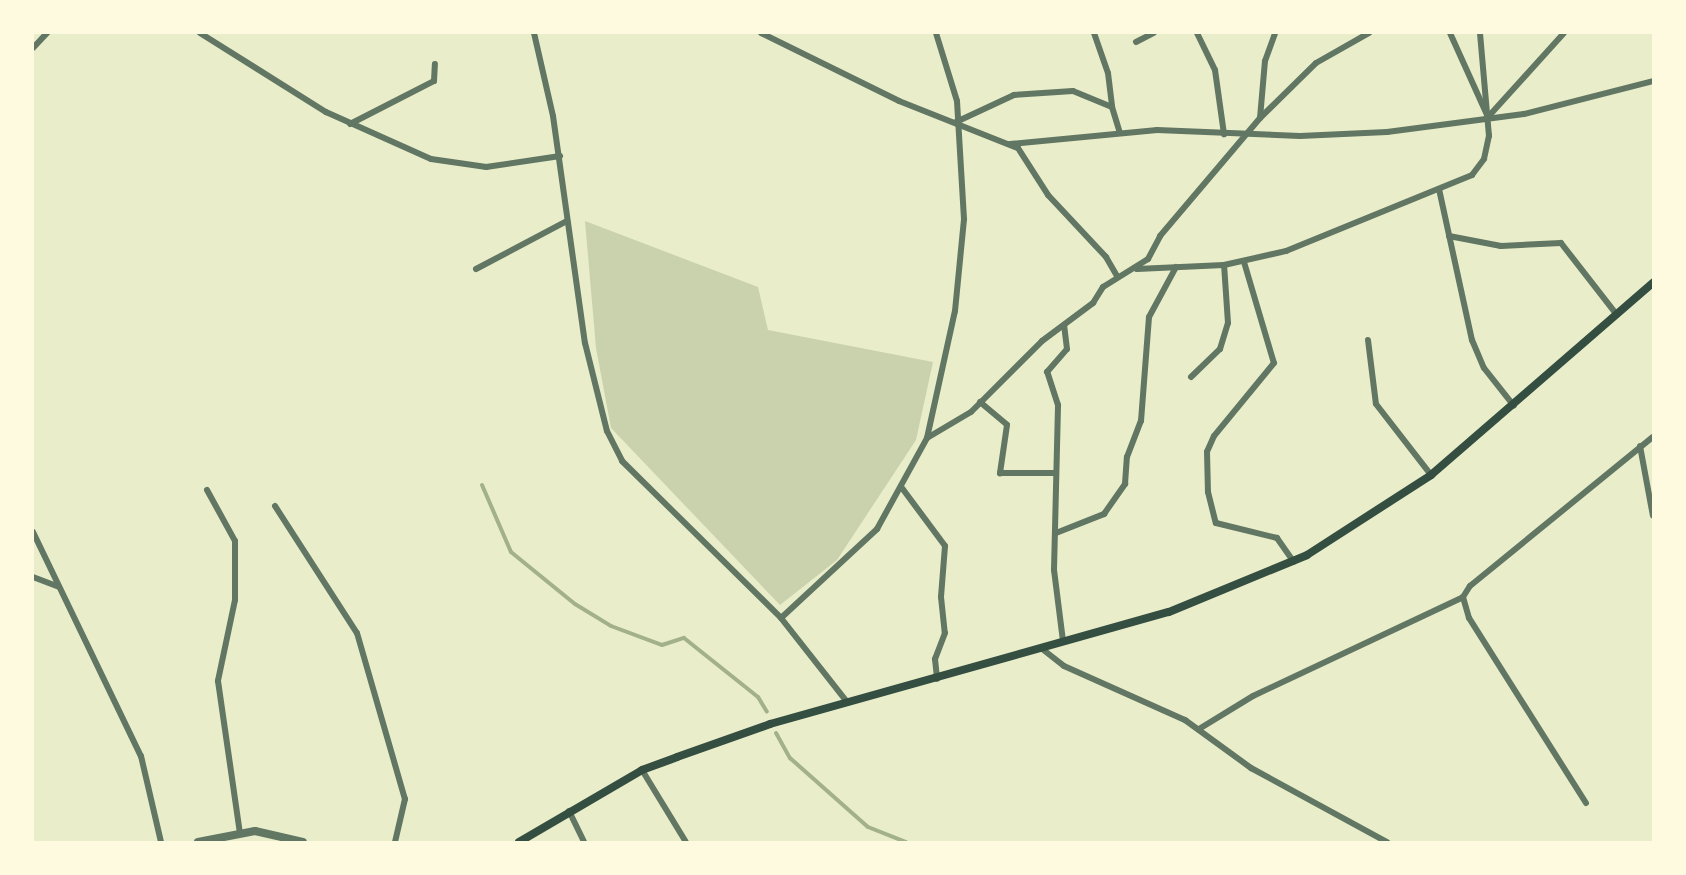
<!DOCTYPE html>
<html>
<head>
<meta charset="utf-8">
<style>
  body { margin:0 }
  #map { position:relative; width:1686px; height:875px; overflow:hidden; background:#e9edc9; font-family:Lora,serif }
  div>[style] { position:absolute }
  .green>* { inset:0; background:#cad2ad }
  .stream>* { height:4px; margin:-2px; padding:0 2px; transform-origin:2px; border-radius:2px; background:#a3b18a }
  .minor>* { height:6px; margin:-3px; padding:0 3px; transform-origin:3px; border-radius:3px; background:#617663 }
  .tertiary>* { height:8px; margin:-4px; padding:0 4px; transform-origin:4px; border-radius:4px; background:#617663 }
  .secondary>* { height:8px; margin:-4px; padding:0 4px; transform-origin:4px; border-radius:4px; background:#344e41 }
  span { translate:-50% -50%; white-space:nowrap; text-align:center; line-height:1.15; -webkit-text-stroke:6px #fefae0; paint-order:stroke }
  .frame { position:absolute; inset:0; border:34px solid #fefae0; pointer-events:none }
</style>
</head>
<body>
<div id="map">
  <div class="green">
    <i style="clip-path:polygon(585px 221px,758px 287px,768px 330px,933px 362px,916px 440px,837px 560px,780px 605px,611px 428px,596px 348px)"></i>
  </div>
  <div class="stream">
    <i style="left:482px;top:485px;width:73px;rotate:66.6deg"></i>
    <i style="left:511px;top:552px;width:82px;rotate:39.1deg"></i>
    <i style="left:575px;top:604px;width:42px;rotate:31.4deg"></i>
    <i style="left:611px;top:626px;width:54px;rotate:20.4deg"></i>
    <i style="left:662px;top:645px;width:23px;rotate:-18deg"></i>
    <i style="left:684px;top:638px;width:95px;rotate:38.6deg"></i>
    <i style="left:758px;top:697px;width:17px;rotate:59deg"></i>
    <i style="left:776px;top:733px;width:29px;rotate:61deg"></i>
    <i style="left:790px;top:758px;width:104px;rotate:41.5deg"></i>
    <i style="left:868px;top:827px;width:41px;rotate:21.5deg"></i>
  </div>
  <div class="minor">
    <i style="left:200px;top:33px;width:149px;rotate:32.1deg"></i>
    <i style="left:326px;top:112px;width:115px;rotate:24.1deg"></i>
    <i style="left:431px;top:159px;width:56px;rotate:8.3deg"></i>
    <i style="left:486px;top:167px;width:75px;rotate:-8.5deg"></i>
    <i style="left:534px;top:33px;width:85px;rotate:77.1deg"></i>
    <i style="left:553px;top:116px;width:229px;rotate:82deg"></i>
    <i style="left:585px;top:343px;width:91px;rotate:76deg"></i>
    <i style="left:607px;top:431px;width:34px;rotate:63deg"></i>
    <i style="left:622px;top:461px;width:223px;rotate:44.6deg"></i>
    <i style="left:781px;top:618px;width:108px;rotate:51.8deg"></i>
    <i style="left:761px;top:33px;width:154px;rotate:26.2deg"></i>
    <i style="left:899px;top:101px;width:128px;rotate:21.6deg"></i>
    <i style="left:1018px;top:148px;width:56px;rotate:57.4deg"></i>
    <i style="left:1048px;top:195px;width:85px;rotate:46.9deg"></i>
    <i style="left:1106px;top:257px;width:22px;rotate:60deg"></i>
    <i style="left:1094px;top:33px;width:42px;rotate:70.7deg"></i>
    <i style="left:1108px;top:73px;width:34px;rotate:83deg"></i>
    <i style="left:1197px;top:33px;width:41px;rotate:64.1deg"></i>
    <i style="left:1215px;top:70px;width:65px;rotate:82deg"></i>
    <i style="left:1450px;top:33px;width:92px;rotate:65.7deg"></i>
    <i style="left:1488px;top:117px;width:113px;rotate:-47.9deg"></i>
    <i style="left:1136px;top:42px;width:20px;rotate:-27deg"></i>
    <i style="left:33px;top:48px;width:21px;rotate:-47deg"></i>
    <i style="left:1260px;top:118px;width:78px;rotate:-44.5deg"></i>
    <i style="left:1316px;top:63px;width:61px;rotate:-29.5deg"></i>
    <i style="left:956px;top:122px;width:64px;rotate:-25deg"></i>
    <i style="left:1014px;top:95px;width:59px;rotate:-3.9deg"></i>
    <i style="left:1073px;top:91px;width:42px;rotate:22.3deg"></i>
    <i style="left:1112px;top:107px;width:27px;rotate:73deg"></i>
    <i style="left:350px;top:124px;width:94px;rotate:-27.1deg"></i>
    <i style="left:434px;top:81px;width:17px;rotate:-87deg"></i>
    <i style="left:1010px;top:144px;width:148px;rotate:-5.4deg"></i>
    <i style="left:1157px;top:130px;width:143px;rotate:2.4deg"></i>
    <i style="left:1300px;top:136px;width:87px;rotate:-2.6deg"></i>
    <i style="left:1387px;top:132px;width:138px;rotate:-7.5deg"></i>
    <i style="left:1524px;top:114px;width:133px;rotate:-14.3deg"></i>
    <i style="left:1439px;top:189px;width:155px;rotate:77.7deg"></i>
    <i style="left:1472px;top:340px;width:30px;rotate:67deg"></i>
    <i style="left:1484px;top:368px;width:48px;rotate:51.7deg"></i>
    <i style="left:1449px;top:236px;width:53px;rotate:10.9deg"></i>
    <i style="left:1501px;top:246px;width:60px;rotate:-2.9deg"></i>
    <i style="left:1561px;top:243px;width:91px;rotate:52.1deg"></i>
    <i style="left:1244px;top:262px;width:105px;rotate:73.5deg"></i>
    <i style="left:1274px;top:363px;width:94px;rotate:129.4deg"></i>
    <i style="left:1214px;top:436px;width:17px;rotate:114deg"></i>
    <i style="left:1207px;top:452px;width:40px;rotate:88.6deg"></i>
    <i style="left:1208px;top:492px;width:32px;rotate:76deg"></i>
    <i style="left:1216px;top:523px;width:63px;rotate:13.8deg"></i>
    <i style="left:1277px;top:538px;width:29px;rotate:55deg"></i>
    <i style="left:476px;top:269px;width:103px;rotate:-27.8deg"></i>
    <i style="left:1137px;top:269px;width:87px;rotate:-2.6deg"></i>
    <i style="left:1224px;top:265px;width:64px;rotate:-12.7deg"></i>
    <i style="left:1286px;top:251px;width:201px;rotate:-22.2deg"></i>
    <i style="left:1472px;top:175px;width:20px;rotate:-53deg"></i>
    <i style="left:1484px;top:159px;width:24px;rotate:-78deg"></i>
    <i style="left:1489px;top:136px;width:103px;rotate:-95deg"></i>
    <i style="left:1368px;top:340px;width:64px;rotate:82.9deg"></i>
    <i style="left:1376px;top:404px;width:90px;rotate:52.2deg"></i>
    <i style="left:1191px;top:377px;width:40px;rotate:-44deg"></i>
    <i style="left:1220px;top:349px;width:27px;rotate:-73deg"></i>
    <i style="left:1228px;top:323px;width:58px;rotate:-93.9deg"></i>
    <i style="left:980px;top:402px;width:35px;rotate:40deg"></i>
    <i style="left:1007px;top:425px;width:49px;rotate:98.3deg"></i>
    <i style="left:1000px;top:473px;width:56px"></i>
    <i style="left:927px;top:438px;width:51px;rotate:-30.6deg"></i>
    <i style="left:971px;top:412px;width:100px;rotate:-45deg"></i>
    <i style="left:1042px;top:341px;width:64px;rotate:-36.7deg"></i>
    <i style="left:1093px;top:303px;width:19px;rotate:-58deg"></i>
    <i style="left:1103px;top:287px;width:53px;rotate:-31.9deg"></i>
    <i style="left:1148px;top:259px;width:26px;rotate:-62deg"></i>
    <i style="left:1160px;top:236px;width:155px;rotate:-49.7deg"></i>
    <i style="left:1260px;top:118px;width:57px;rotate:-85deg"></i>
    <i style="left:1265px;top:61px;width:30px;rotate:-70deg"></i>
    <i style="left:1640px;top:446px;width:71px;rotate:79.5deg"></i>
    <i style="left:902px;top:488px;width:72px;rotate:53.4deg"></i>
    <i style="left:945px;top:546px;width:51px;rotate:94.5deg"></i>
    <i style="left:941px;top:597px;width:36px;rotate:84deg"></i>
    <i style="left:945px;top:633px;width:28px;rotate:111deg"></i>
    <i style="left:935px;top:659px;width:20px;rotate:84deg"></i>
    <i style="left:207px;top:490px;width:58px;rotate:61.2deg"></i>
    <i style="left:235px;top:541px;width:59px;rotate:90deg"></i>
    <i style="left:235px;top:600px;width:83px;rotate:101.9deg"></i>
    <i style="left:218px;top:681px;width:154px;rotate:81.8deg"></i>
    <i style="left:275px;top:506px;width:151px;rotate:57.2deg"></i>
    <i style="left:357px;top:633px;width:173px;rotate:73.9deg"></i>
    <i style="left:405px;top:799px;width:44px;rotate:103.1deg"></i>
    <i style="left:33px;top:532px;width:249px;rotate:64.3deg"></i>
    <i style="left:141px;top:756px;width:88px;rotate:76.9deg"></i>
    <i style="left:1056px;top:533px;width:52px;rotate:-21.6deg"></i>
    <i style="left:1104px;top:514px;width:37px;rotate:-55deg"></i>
    <i style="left:1125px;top:484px;width:27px;rotate:-86deg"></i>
    <i style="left:1127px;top:457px;width:39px;rotate:-69deg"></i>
    <i style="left:1141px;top:421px;width:104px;rotate:-85.6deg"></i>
    <i style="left:1149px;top:317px;width:57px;rotate:-61.6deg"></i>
    <i style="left:33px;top:577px;width:26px;rotate:21deg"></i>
    <i style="left:781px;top:618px;width:131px;rotate:-42.8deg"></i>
    <i style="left:877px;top:529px;width:104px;rotate:-61.2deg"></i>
    <i style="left:927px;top:438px;width:130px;rotate:-77.6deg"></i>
    <i style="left:955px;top:311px;width:92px;rotate:-84.4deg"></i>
    <i style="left:964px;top:219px;width:118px;rotate:-93.4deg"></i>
    <i style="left:957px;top:101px;width:71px;rotate:-107.2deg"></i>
    <i style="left:1063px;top:641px;width:72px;rotate:-97.2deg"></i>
    <i style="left:1054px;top:570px;width:165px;rotate:-88.6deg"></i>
    <i style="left:1058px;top:405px;width:35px;rotate:-108deg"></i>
    <i style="left:1047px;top:372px;width:30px;rotate:-49deg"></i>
    <i style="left:1067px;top:349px;width:24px;rotate:-97deg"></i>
    <i style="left:1041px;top:648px;width:29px;rotate:38deg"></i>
    <i style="left:1064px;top:666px;width:133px;rotate:24.1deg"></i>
    <i style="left:1185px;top:720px;width:82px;rotate:36deg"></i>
    <i style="left:1251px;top:768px;width:155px;rotate:28.6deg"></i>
    <i style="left:1199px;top:729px;width:63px;rotate:-31.4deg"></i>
    <i style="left:1253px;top:696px;width:232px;rotate:-25.2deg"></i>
    <i style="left:642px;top:770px;width:84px;rotate:58.6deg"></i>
    <i style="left:1586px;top:803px;width:219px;rotate:-122.3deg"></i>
    <i style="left:1469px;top:618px;width:22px;rotate:-106deg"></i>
    <i style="left:1463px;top:597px;width:13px;rotate:-58deg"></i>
    <i style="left:1470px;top:586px;width:236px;rotate:-39.2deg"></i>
    <i style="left:569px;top:811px;width:34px;rotate:64deg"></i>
  </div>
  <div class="tertiary">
    <i style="left:198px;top:842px;width:58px;rotate:-10.9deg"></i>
    <i style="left:255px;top:831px;width:49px;rotate:12.9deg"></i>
  </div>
  <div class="secondary">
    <i style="left:519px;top:842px;width:143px;rotate:-30.3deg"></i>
    <i style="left:642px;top:770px;width:37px;rotate:-20deg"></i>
    <i style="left:677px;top:757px;width:99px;rotate:-19.5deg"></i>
    <i style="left:770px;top:724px;width:414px;rotate:-15.7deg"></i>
    <i style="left:1169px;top:612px;width:149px;rotate:-22.4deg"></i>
    <i style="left:1307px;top:555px;width:148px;rotate:-32.8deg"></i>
    <i style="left:1431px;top:475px;width:294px;rotate:-40.9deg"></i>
  </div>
  <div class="frame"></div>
</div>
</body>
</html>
